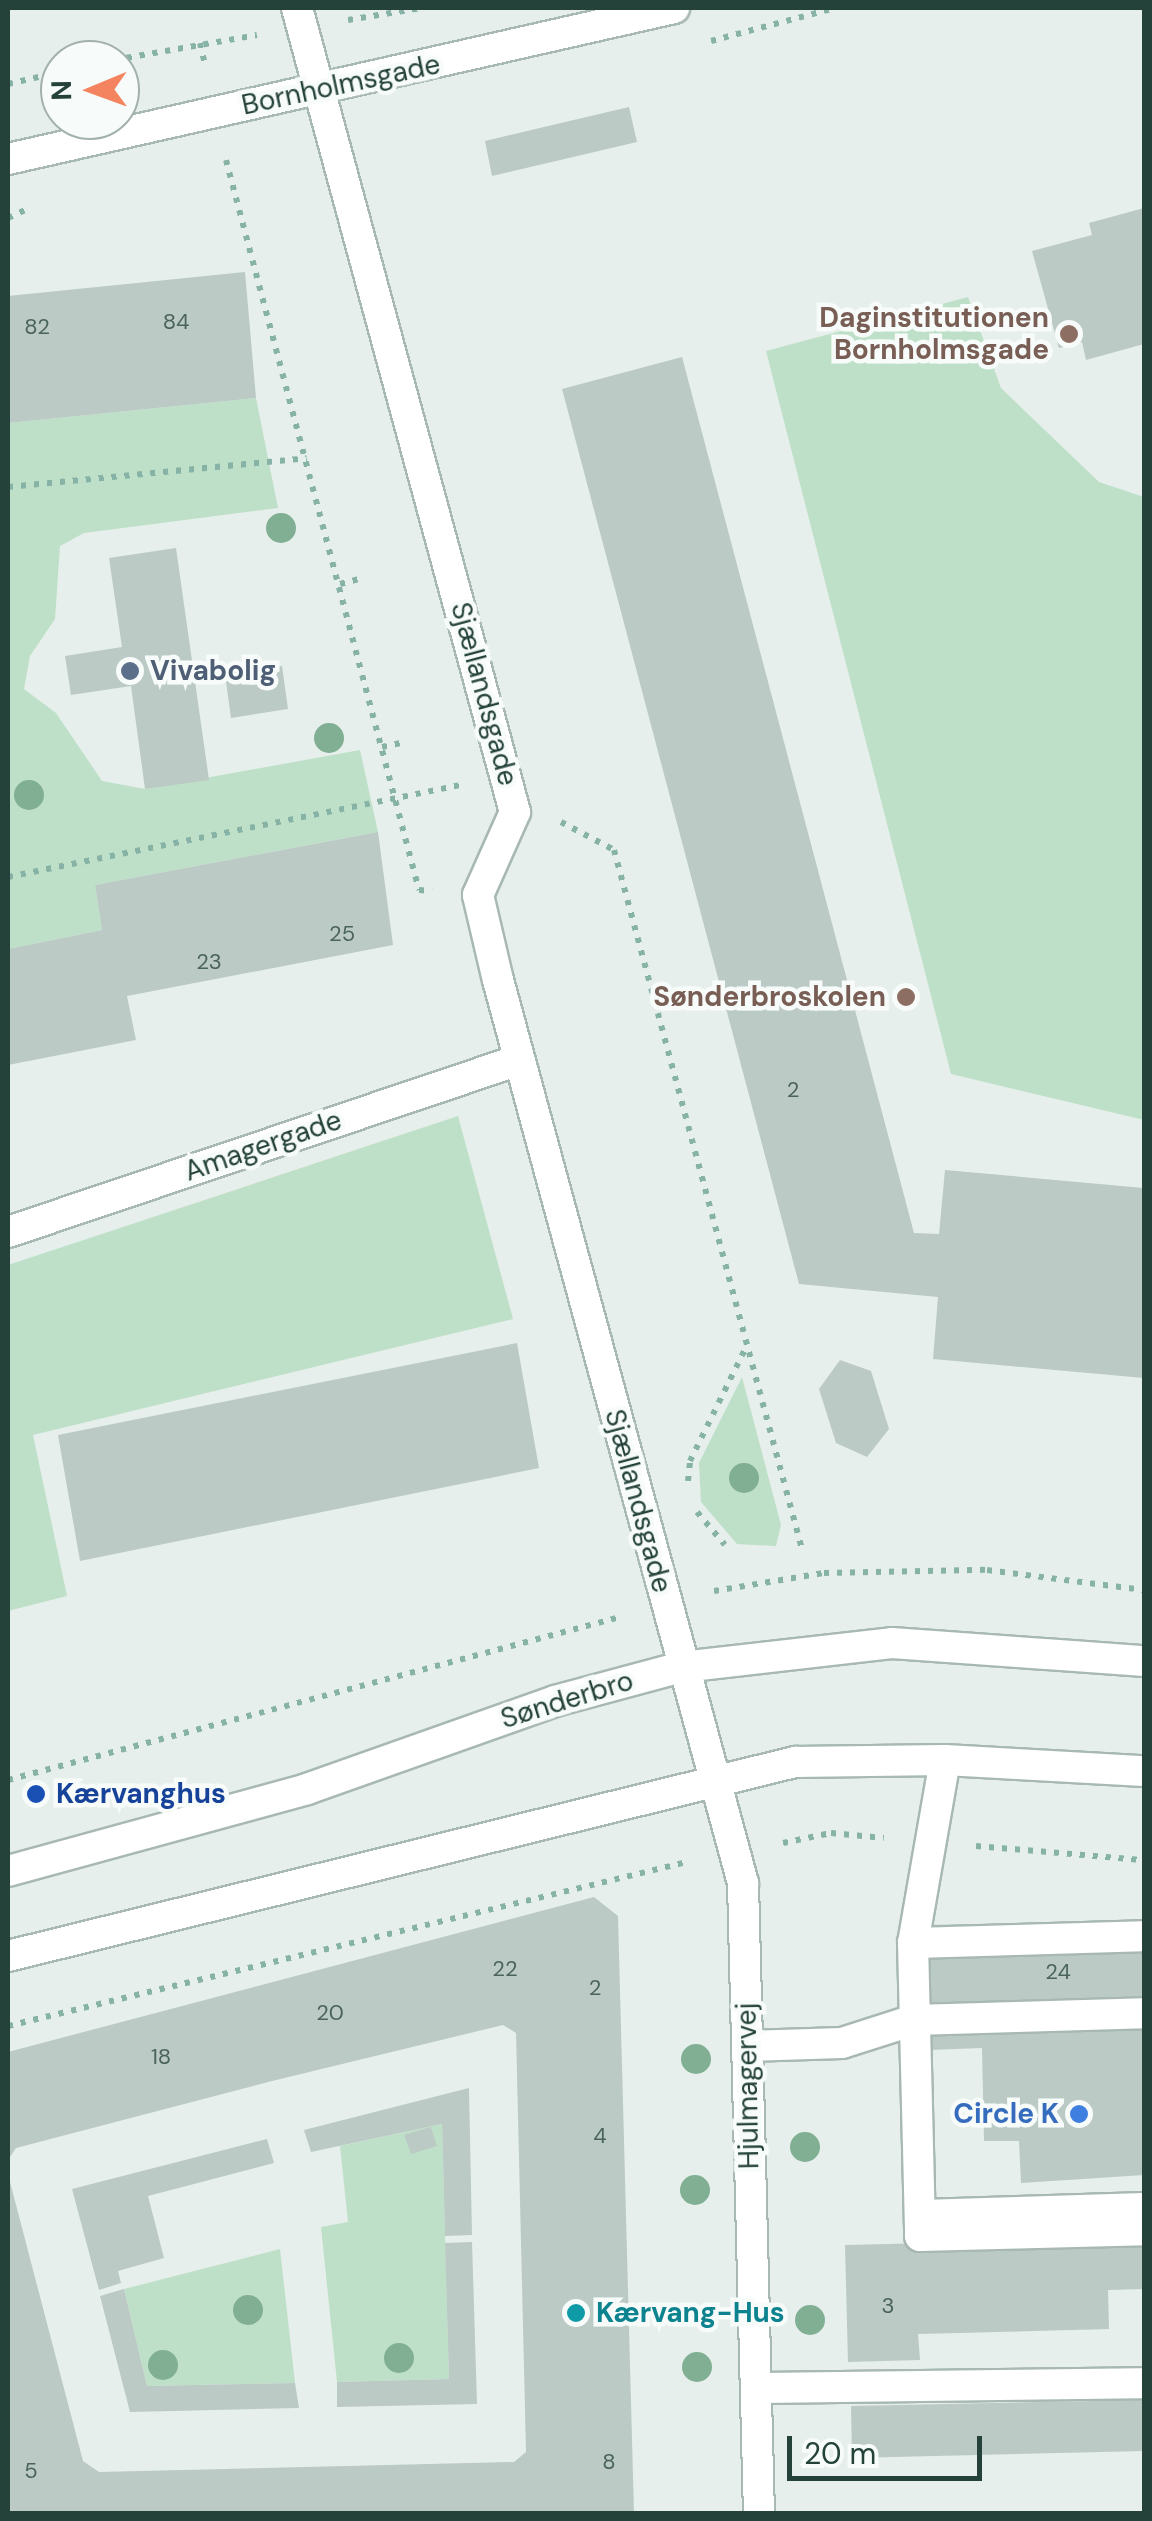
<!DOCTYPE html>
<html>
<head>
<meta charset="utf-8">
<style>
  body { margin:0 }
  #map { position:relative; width:1152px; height:2521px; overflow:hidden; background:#e6efeb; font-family:"DM Sans",sans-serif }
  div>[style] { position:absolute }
  .green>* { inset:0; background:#bfe0c8 }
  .building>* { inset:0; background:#bbcac4 }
  .path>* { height:6px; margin-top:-3px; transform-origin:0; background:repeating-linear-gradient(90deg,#86b3a5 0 5px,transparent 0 13px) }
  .roads { filter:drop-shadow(2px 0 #a8b8b2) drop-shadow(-2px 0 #a8b8b2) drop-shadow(0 2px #a8b8b2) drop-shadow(0 -2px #a8b8b2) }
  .service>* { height:30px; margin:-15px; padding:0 15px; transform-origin:15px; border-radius:15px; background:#fff }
  .minor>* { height:30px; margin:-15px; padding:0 15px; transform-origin:15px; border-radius:15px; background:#fff }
  .tertiary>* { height:30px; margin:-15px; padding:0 15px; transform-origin:15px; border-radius:15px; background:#fff }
  .trees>* { width:30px; height:30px; margin:-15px; border-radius:50%; background:#80af93 }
  .dots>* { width:28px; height:28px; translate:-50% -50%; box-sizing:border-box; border:5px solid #f7fbf9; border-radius:50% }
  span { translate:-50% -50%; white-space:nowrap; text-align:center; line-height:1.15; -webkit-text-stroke:9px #f7fbf9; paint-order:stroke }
  .number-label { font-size:22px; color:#4a645c }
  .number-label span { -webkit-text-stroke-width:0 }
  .street-label { font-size:28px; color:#24423a }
  .education-label { font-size:28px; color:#785e54; font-weight:700 }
  .right { translate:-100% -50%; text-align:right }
  .service-label { font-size:28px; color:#4e5e75; font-weight:700 }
  .left { translate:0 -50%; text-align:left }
  .transit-label { font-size:28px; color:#164399; font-weight:700 }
  .shop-label { font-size:28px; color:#366cbe; font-weight:700 }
  .culture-label { font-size:28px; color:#0d838f; font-weight:700 }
  .frame { position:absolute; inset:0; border:10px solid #24423a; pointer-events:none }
  .north { position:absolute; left:40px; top:40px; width:100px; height:100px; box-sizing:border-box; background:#f7fbf9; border:2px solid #a3b1ad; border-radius:50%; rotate:269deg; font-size:28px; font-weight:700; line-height:40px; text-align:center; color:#24423a }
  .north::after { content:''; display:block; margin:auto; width:35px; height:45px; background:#f4845f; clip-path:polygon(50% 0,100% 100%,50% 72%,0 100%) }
  .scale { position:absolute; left:787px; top:2436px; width:195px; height:45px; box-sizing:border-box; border:5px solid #24423a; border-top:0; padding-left:12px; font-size:30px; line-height:35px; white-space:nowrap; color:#24423a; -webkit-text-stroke:8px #f7fbf9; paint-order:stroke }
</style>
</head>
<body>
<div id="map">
  <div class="green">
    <i style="clip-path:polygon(968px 297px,1001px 388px,1099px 482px,1144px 497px,1144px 1120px,951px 1074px,766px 351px)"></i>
    <i style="clip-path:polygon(256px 398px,278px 508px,84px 533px,60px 546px,55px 619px,30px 656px,24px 689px,56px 713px,102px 781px,145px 789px,360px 750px,378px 832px,95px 885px,102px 930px,8px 949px,8px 423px)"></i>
    <i style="clip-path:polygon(458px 1116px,513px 1319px,33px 1435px,67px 1596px,8px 1611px,8px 1265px)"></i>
    <i style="clip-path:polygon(742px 1377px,781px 1525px,776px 1546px,737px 1544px,701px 1502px,699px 1463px)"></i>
    <i style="clip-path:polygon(442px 2124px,449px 2379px,337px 2382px,321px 2227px,348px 2222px,340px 2146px)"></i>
    <i style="clip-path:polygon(280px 2249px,295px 2383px,147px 2386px,124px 2289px)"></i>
  </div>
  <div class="building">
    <i style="clip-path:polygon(629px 107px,637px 142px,492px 176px,485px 141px)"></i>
    <i style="clip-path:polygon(1144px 208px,1144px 344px,1086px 360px,1082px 342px,1059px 348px,1032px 251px,1092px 235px,1089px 223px)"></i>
    <i style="clip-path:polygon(245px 272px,256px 398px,8px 423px,8px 296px)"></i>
    <i style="clip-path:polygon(682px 357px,914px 1233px,939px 1234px,945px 1170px,1144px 1188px,1144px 1378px,933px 1359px,938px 1297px,799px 1284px,562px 389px)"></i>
    <i style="clip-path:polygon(176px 548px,209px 780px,145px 789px,131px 686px,71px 695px,65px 656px,122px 647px,109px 558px)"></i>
    <i style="clip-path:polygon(282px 666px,288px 709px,231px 718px,225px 674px)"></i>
    <i style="clip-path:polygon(378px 832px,393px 945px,127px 996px,136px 1040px,8px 1065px,8px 949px,102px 930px,95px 885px)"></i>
    <i style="clip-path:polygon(517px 1343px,539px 1468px,80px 1561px,58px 1435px)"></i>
    <i style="clip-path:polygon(840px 1360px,871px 1371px,889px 1429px,867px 1457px,836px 1443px,819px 1389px)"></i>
    <i style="clip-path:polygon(594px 1897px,618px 1916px,634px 2514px,8px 2514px,9px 2178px,83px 2461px,99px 2472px,514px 2462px,526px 2452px,516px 2033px,503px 2025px,272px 2081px,16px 2148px,8px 2160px,8px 2052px)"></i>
    <i style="clip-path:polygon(1144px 1921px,1144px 2175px,1021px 2183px,1019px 2141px,984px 2141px,982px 2048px,929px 2050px,925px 1925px)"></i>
    <i style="clip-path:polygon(469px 2088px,472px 2235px,445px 2236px,442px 2124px,311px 2152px,304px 2130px)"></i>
    <i style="clip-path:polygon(431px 2127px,437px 2146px,411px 2154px,404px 2135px)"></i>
    <i style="clip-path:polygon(267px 2139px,274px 2163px,148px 2196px,164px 2258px,118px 2271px,121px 2283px,99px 2290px,72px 2189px)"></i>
    <i style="clip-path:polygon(1144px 2238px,1144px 2289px,1108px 2290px,1109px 2329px,918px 2334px,920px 2360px,848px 2362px,845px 2245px)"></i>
    <i style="clip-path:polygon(472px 2242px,477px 2404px,337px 2407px,337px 2382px,449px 2379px,445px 2243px)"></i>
    <i style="clip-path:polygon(124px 2289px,147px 2386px,295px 2383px,299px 2408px,130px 2412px,100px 2296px)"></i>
    <i style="clip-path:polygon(1144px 2400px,1144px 2451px,852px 2458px,851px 2406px)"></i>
  </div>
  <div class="path">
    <i style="left:348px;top:20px;width:74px;rotate:-9.3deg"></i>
    <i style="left:711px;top:41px;width:128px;rotate:-14.9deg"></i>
    <i style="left:200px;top:43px;width:23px;rotate:77deg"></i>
    <i style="left:114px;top:60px;width:145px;rotate:-9.9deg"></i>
    <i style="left:8px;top:84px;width:53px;rotate:-13deg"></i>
    <i style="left:226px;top:160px;width:755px;rotate:75.19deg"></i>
    <i style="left:419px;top:890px;width:13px;rotate:4deg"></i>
    <i style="left:8px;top:218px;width:19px;rotate:-25deg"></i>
    <i style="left:8px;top:487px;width:300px;rotate:-5.5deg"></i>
    <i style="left:340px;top:584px;width:23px;rotate:-15deg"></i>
    <i style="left:382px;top:747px;width:24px;rotate:-12deg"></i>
    <i style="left:561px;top:822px;width:60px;rotate:27.8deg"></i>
    <i style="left:614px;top:850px;width:724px;rotate:74.95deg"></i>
    <i style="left:8px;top:877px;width:461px;rotate:-11.5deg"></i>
    <i style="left:688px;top:1481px;width:20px;rotate:-84deg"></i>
    <i style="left:690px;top:1461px;width:127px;rotate:-63.8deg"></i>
    <i style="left:697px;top:1512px;width:43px;rotate:49.7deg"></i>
    <i style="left:714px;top:1591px;width:111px;rotate:-9.3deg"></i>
    <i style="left:824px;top:1573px;width:163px;rotate:-1.1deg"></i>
    <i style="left:987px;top:1570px;width:158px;rotate:7.3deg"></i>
    <i style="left:8px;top:1780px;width:633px;rotate:-14.91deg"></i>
    <i style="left:783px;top:1843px;width:49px;rotate:-11.8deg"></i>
    <i style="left:831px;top:1833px;width:53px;rotate:5.4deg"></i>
    <i style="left:976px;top:1846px;width:169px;rotate:4.8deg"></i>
    <i style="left:8px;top:2026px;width:699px;rotate:-13.58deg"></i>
  </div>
  <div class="roads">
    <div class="service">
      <i style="left:945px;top:1760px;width:186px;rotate:99.9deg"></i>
      <i style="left:913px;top:1943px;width:293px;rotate:88.6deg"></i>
      <i style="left:920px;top:2236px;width:224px;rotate:-1.5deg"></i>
      <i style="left:913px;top:1943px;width:231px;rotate:-1.7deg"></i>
      <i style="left:747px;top:2046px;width:95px;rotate:-1.8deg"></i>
      <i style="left:842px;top:2043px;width:76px;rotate:-17.7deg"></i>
      <i style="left:914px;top:2020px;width:230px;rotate:-1.7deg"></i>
      <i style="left:922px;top:2215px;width:222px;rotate:-1.8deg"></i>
      <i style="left:756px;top:2388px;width:388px;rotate:-0.7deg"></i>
    </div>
    <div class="minor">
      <i style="left:297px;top:8px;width:833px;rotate:74.83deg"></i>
      <i style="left:515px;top:812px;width:91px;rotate:114deg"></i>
      <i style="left:478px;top:895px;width:87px;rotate:76.8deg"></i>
      <i style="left:498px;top:980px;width:936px;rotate:74.82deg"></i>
      <i style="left:743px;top:1883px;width:631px;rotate:88.55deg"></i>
      <i style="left:8px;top:159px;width:683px;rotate:-12.77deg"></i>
      <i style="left:8px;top:1232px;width:539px;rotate:-18.6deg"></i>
    </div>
    <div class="tertiary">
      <i style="left:8px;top:1871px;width:310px;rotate:-15.3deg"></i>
      <i style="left:307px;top:1789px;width:263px;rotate:-19.5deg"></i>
      <i style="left:555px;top:1701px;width:131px;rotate:-15deg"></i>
      <i style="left:682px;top:1667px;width:211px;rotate:-6.5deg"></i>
      <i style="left:892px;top:1643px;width:253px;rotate:4.1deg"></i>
      <i style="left:8px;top:1956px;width:811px;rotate:-13.85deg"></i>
      <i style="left:795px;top:1762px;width:150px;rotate:-0.8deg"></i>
      <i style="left:945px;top:1760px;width:199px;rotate:3.2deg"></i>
    </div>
  </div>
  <div class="trees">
    <i style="left:281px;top:528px"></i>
    <i style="left:329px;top:738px"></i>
    <i style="left:29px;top:795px"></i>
    <i style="left:744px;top:1478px"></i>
    <i style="left:696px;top:2059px"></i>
    <i style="left:805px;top:2147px"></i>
    <i style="left:695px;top:2190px"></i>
    <i style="left:248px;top:2310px"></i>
    <i style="left:810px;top:2320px"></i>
    <i style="left:399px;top:2358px"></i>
    <i style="left:163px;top:2365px"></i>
    <i style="left:697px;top:2367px"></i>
  </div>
  <div class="dots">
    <i style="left:1069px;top:334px;background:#8d6e63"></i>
    <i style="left:130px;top:671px;background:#5c6f8a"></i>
    <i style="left:906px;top:997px;background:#8d6e63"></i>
    <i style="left:36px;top:1794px;background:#1a4fb4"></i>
    <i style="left:1079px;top:2114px;background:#3f7fe0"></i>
    <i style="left:576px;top:2313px;background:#0f9aa8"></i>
  </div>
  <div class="number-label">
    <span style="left:176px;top:322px">84</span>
    <span style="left:37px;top:327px">82</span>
    <span style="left:342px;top:934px">25</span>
    <span style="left:209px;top:962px">23</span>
    <span style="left:793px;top:1090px">2</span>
    <span style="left:505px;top:1969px">22</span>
    <span style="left:1058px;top:1972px">24</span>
    <span style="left:595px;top:1988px">2</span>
    <span style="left:330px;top:2013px">20</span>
    <span style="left:161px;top:2057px">18</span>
    <span style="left:600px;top:2136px">4</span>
    <span style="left:888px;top:2306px">3</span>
    <span style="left:609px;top:2462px">8</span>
    <span style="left:31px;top:2471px">5</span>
  </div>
  <div class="street-label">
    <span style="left:341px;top:85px;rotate:-12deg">Bornholmsgade</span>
    <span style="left:484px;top:694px;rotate:75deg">Sjællandsgade</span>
    <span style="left:263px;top:1146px;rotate:-19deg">Amagergade</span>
    <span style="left:638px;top:1501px;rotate:75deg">Sjællandsgade</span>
    <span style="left:567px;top:1700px;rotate:-17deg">Sønderbro</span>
    <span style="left:748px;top:2086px;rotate:-91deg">Hjulmagervej</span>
  </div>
  <div class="education-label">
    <span class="right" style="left:1049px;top:334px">Daginstitutionen<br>Bornholmsgade</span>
    <span class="right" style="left:886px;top:997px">Sønderbroskolen</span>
  </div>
  <div class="service-label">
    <span class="left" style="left:150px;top:671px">Vivabolig</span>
  </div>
  <div class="transit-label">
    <span class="left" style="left:56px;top:1794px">Kærvanghus</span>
  </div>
  <div class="shop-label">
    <span class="right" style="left:1059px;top:2114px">Circle K</span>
  </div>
  <div class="culture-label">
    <span class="left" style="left:596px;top:2313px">Kærvang-Hus</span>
  </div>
  <div class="frame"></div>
  <div class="north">N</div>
  <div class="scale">20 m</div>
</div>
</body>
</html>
